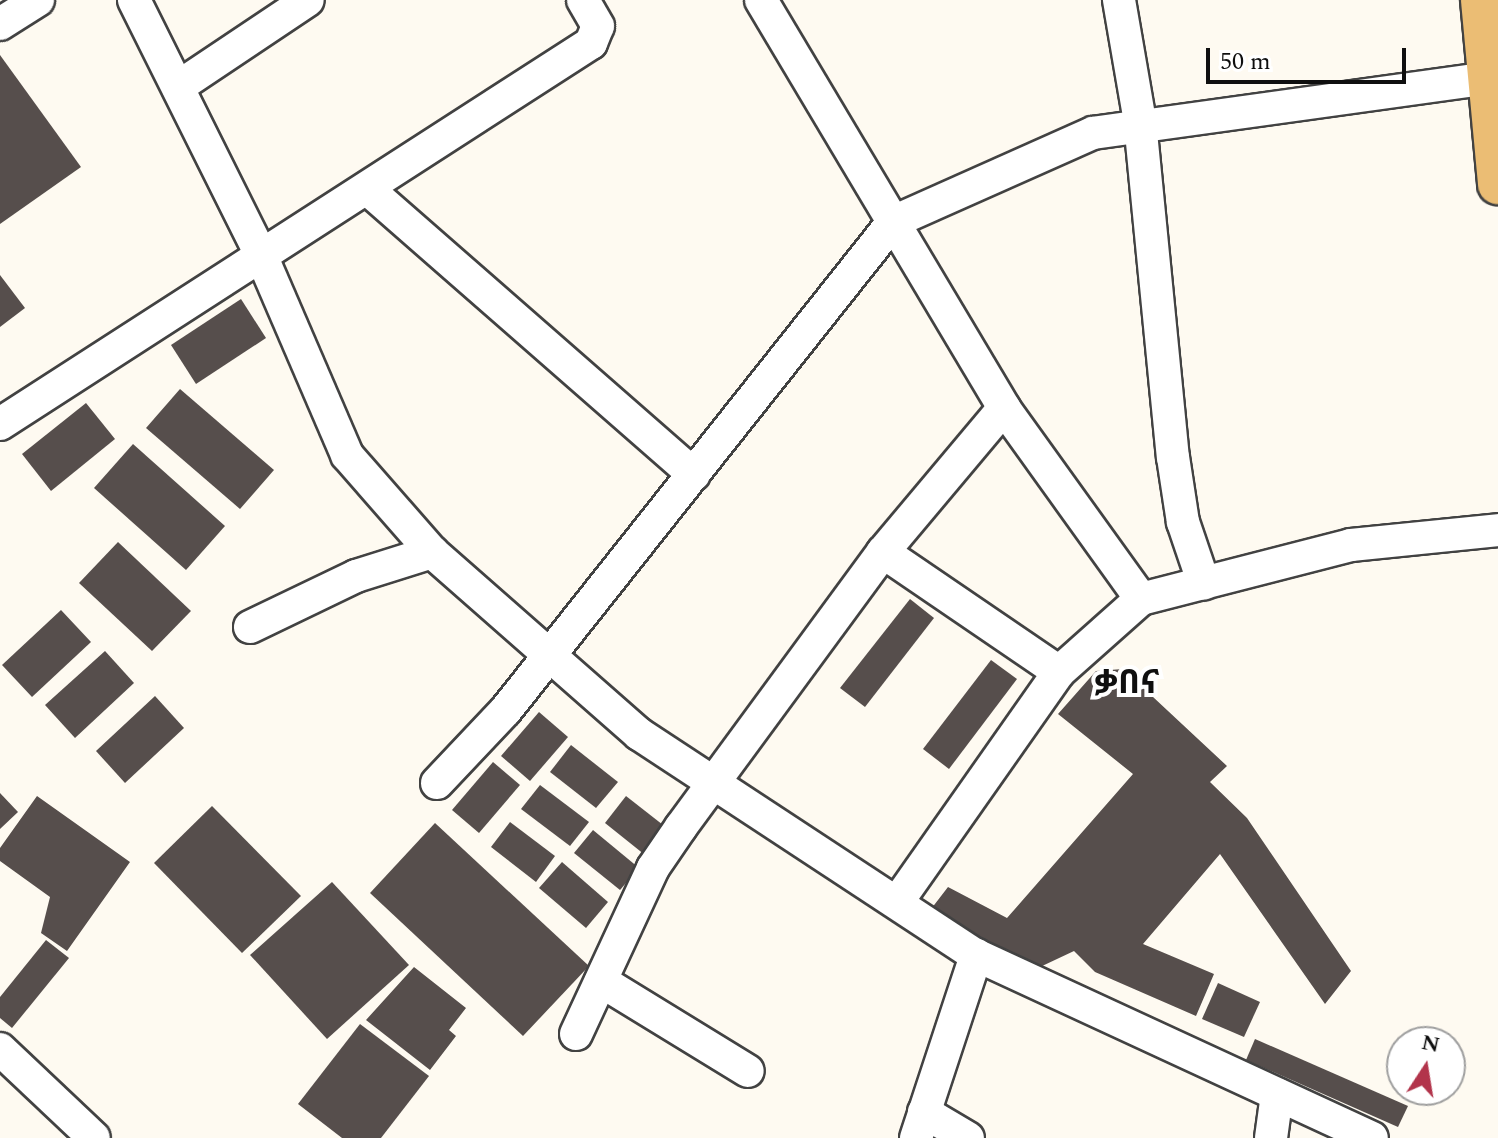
<!DOCTYPE html>
<html>
<head>
<meta charset="utf-8">
<style>
  body { margin:0 }
  #map { position:relative; width:1498px; height:1138px; overflow:hidden; background:#fefaf1; font-family:Spectral,"Noto Sans Ethiopic",serif }
  div>[style] { position:absolute }
  .building>* { inset:0; background:#564e4c }
  .roads { filter:drop-shadow(2px 0 #424242) drop-shadow(-2px 0 #424242) drop-shadow(0 2px #424242) drop-shadow(0 -2px #424242) }
  .minor>* { height:32px; margin:-16px; padding:0 16px; transform-origin:16px; border-radius:16px; background:#fff }
  .major>* { height:40px; margin:-20px; padding:0 20px; transform-origin:20px; border-radius:20px; background:#ebbd74 }
  span { translate:-50% -50%; white-space:nowrap; text-align:center; line-height:1.15; -webkit-text-stroke:8px #fff; paint-order:stroke }
  .district-label { font-size:34px; color:#0f0f0f; font-weight:700 }
  .north { position:absolute; left:1386px; top:1026px; width:80px; height:80px; box-sizing:border-box; background:#fff; border:2px solid #9f9f9f; border-radius:50%; rotate:12deg; font-size:22px; font-weight:700; line-height:32px; text-align:center; color:#0f0f0f }
  .north::after { content:''; display:block; margin:auto; width:28px; height:36px; background:#b2344b; clip-path:polygon(50% 0,100% 100%,50% 72%,0 100%) }
  .scale { position:absolute; left:1206px; top:48px; width:200px; height:36px; box-sizing:border-box; border:4px solid #0f0f0f; border-top:0; padding-left:10px; font-size:24px; line-height:28px; white-space:nowrap; color:#0f0f0f; -webkit-text-stroke:6px #fff; paint-order:stroke }
</style>
</head>
<body>
<div id="map">
  <div class="building">
    <i style="clip-path:polygon(0 55px,81px 167px,0 224px)"></i>
    <i style="clip-path:polygon(0 275px,25px 308px,0 327px)"></i>
    <i style="clip-path:polygon(241px 299px,266px 338px,196px 384px,171px 345px)"></i>
    <i style="clip-path:polygon(180px 389px,274px 470px,240px 509px,146px 428px)"></i>
    <i style="clip-path:polygon(86px 403px,115px 439px,51px 491px,22px 454px)"></i>
    <i style="clip-path:polygon(133px 444px,225px 526px,186px 570px,94px 488px)"></i>
    <i style="clip-path:polygon(118px 542px,191px 611px,152px 651px,79px 583px)"></i>
    <i style="clip-path:polygon(910px 599px,934px 618px,865px 707px,840px 688px)"></i>
    <i style="clip-path:polygon(61px 610px,91px 642px,32px 697px,2px 665px)"></i>
    <i style="clip-path:polygon(105px 651px,134px 683px,75px 738px,45px 705px)"></i>
    <i style="clip-path:polygon(991px 660px,1017px 679px,949px 769px,923px 749px)"></i>
    <i style="clip-path:polygon(1123px 669px,1227px 766px,1210px 782px,1247px 818px,1351px 971px,1325px 1004px,1220px 854px,1143px 944px,1214px 974px,1196px 1016px,1095px 972px,1074px 951px,1040px 967px,928px 913px,948px 887px,1007px 918px,1133px 774px,1058px 714px,1096px 671px)"></i>
    <i style="clip-path:polygon(155px 696px,184px 728px,125px 783px,96px 751px)"></i>
    <i style="clip-path:polygon(539px 712px,568px 737px,530px 781px,501px 756px)"></i>
    <i style="clip-path:polygon(571px 745px,618px 782px,596px 808px,550px 772px)"></i>
    <i style="clip-path:polygon(493px 762px,520px 785px,479px 833px,452px 810px)"></i>
    <i style="clip-path:polygon(540px 785px,589px 822px,570px 846px,521px 809px)"></i>
    <i style="clip-path:polygon(0 793px,18px 812px,0 829px)"></i>
    <i style="clip-path:polygon(37px 796px,130px 862px,67px 951px,41px 933px,50px 897px,0 861px,0 848px)"></i>
    <i style="clip-path:polygon(626px 796px,672px 832px,650px 859px,605px 823px)"></i>
    <i style="clip-path:polygon(212px 806px,301px 896px,242px 953px,154px 863px)"></i>
    <i style="clip-path:polygon(510px 822px,555px 856px,536px 882px,491px 847px)"></i>
    <i style="clip-path:polygon(435px 823px,589px 966px,523px 1036px,370px 893px)"></i>
    <i style="clip-path:polygon(593px 830px,639px 868px,620px 890px,574px 853px)"></i>
    <i style="clip-path:polygon(562px 862px,608px 902px,586px 928px,539px 888px)"></i>
    <i style="clip-path:polygon(332px 882px,409px 965px,327px 1039px,250px 955px)"></i>
    <i style="clip-path:polygon(46px 940px,69px 958px,12px 1028px,0 1018px,0 997px)"></i>
    <i style="clip-path:polygon(414px 967px,466px 1008px,449px 1030px,456px 1036px,430px 1070px,366px 1020px)"></i>
    <i style="clip-path:polygon(1218px 983px,1260px 1002px,1244px 1037px,1202px 1019px)"></i>
    <i style="clip-path:polygon(360px 1024px,429px 1076px,381px 1138px,342px 1138px,298px 1104px)"></i>
    <i style="clip-path:polygon(1255px 1039px,1408px 1106px,1398px 1127px,1246px 1060px)"></i>
  </div>
  <div class="roads">
    <div class="minor">
      <i style="left:134px;top:0;width:285px;rotate:63.5deg"></i>
      <i style="left:261px;top:255px;width:218px;rotate:66.7deg"></i>
      <i style="left:347px;top:455px;width:129px;rotate:48.8deg"></i>
      <i style="left:432px;top:552px;width:276px;rotate:41.3deg"></i>
      <i style="left:639px;top:734px;width:403px;rotate:33.3deg"></i>
      <i style="left:976px;top:955px;width:436px;rotate:24.8deg"></i>
      <i style="left:761px;top:0;width:475px;rotate:59.2deg"></i>
      <i style="left:1004px;top:408px;width:235px;rotate:54.3deg"></i>
      <i style="left:1119px;top:0;width:124px;rotate:80.2deg"></i>
      <i style="left:1140px;top:122px;width:337px;rotate:84.4deg"></i>
      <i style="left:1173px;top:457px;width:66px;rotate:81.3deg"></i>
      <i style="left:1183px;top:522px;width:65px;rotate:71.3deg"></i>
      <i style="left:0;top:24px;width:45px;rotate:-32.3deg"></i>
      <i style="left:178px;top:87px;width:156px;rotate:-33.8deg"></i>
      <i style="left:371px;top:192px;width:429px;rotate:41.2deg"></i>
      <i style="left:0;top:424px;width:703px;rotate:-32.81deg"></i>
      <i style="left:591px;top:43px;width:18px;rotate:-68deg"></i>
      <i style="left:598px;top:26px;width:30px;rotate:-120deg"></i>
      <i style="left:883px;top:552px;width:213px;rotate:34.3deg"></i>
      <i style="left:250px;top:627px;width:118px;rotate:-25.7deg"></i>
      <i style="left:356px;top:576px;width:80px;rotate:-17.5deg"></i>
      <i style="left:437px;top:783px;width:100px;rotate:-46.6deg"></i>
      <i style="left:506px;top:710px;width:623px;rotate:-51.58deg"></i>
      <i style="left:893px;top:222px;width:219px;rotate:-24deg"></i>
      <i style="left:1093px;top:133px;width:394px;rotate:-7.9deg"></i>
      <i style="left:898px;top:901px;width:280px;rotate:-54.9deg"></i>
      <i style="left:1059px;top:672px;width:110px;rotate:-41.7deg"></i>
      <i style="left:1141px;top:599px;width:217px;rotate:-14.4deg"></i>
      <i style="left:1351px;top:545px;width:148px;rotate:-5.8deg"></i>
      <i style="left:601px;top:981px;width:172px;rotate:31.5deg"></i>
      <i style="left:576px;top:1034px;width:183px;rotate:-65.1deg"></i>
      <i style="left:653px;top:868px;width:50px;rotate:-55.7deg"></i>
      <i style="left:681px;top:827px;width:341px;rotate:-53.7deg"></i>
      <i style="left:883px;top:552px;width:188px;rotate:-50deg"></i>
      <i style="left:0;top:1049px;width:129px;rotate:43.4deg"></i>
      <i style="left:924px;top:1112px;width:51px;rotate:30.6deg"></i>
      <i style="left:916px;top:1138px;width:193px;rotate:-71.8deg"></i>
      <i style="left:1271px;top:1138px;width:44px;rotate:-82.2deg"></i>
    </div>
    <div class="major">
      <i style="left:1481px;top:0;width:185px;rotate:84.7deg"></i>
    </div>
  </div>
  <div class="district-label">
    <span style="left:1127px;top:684px">ቃበና</span>
  </div>
  <div class="north">N</div>
  <div class="scale">50 m</div>
</div>
</body>
</html>
